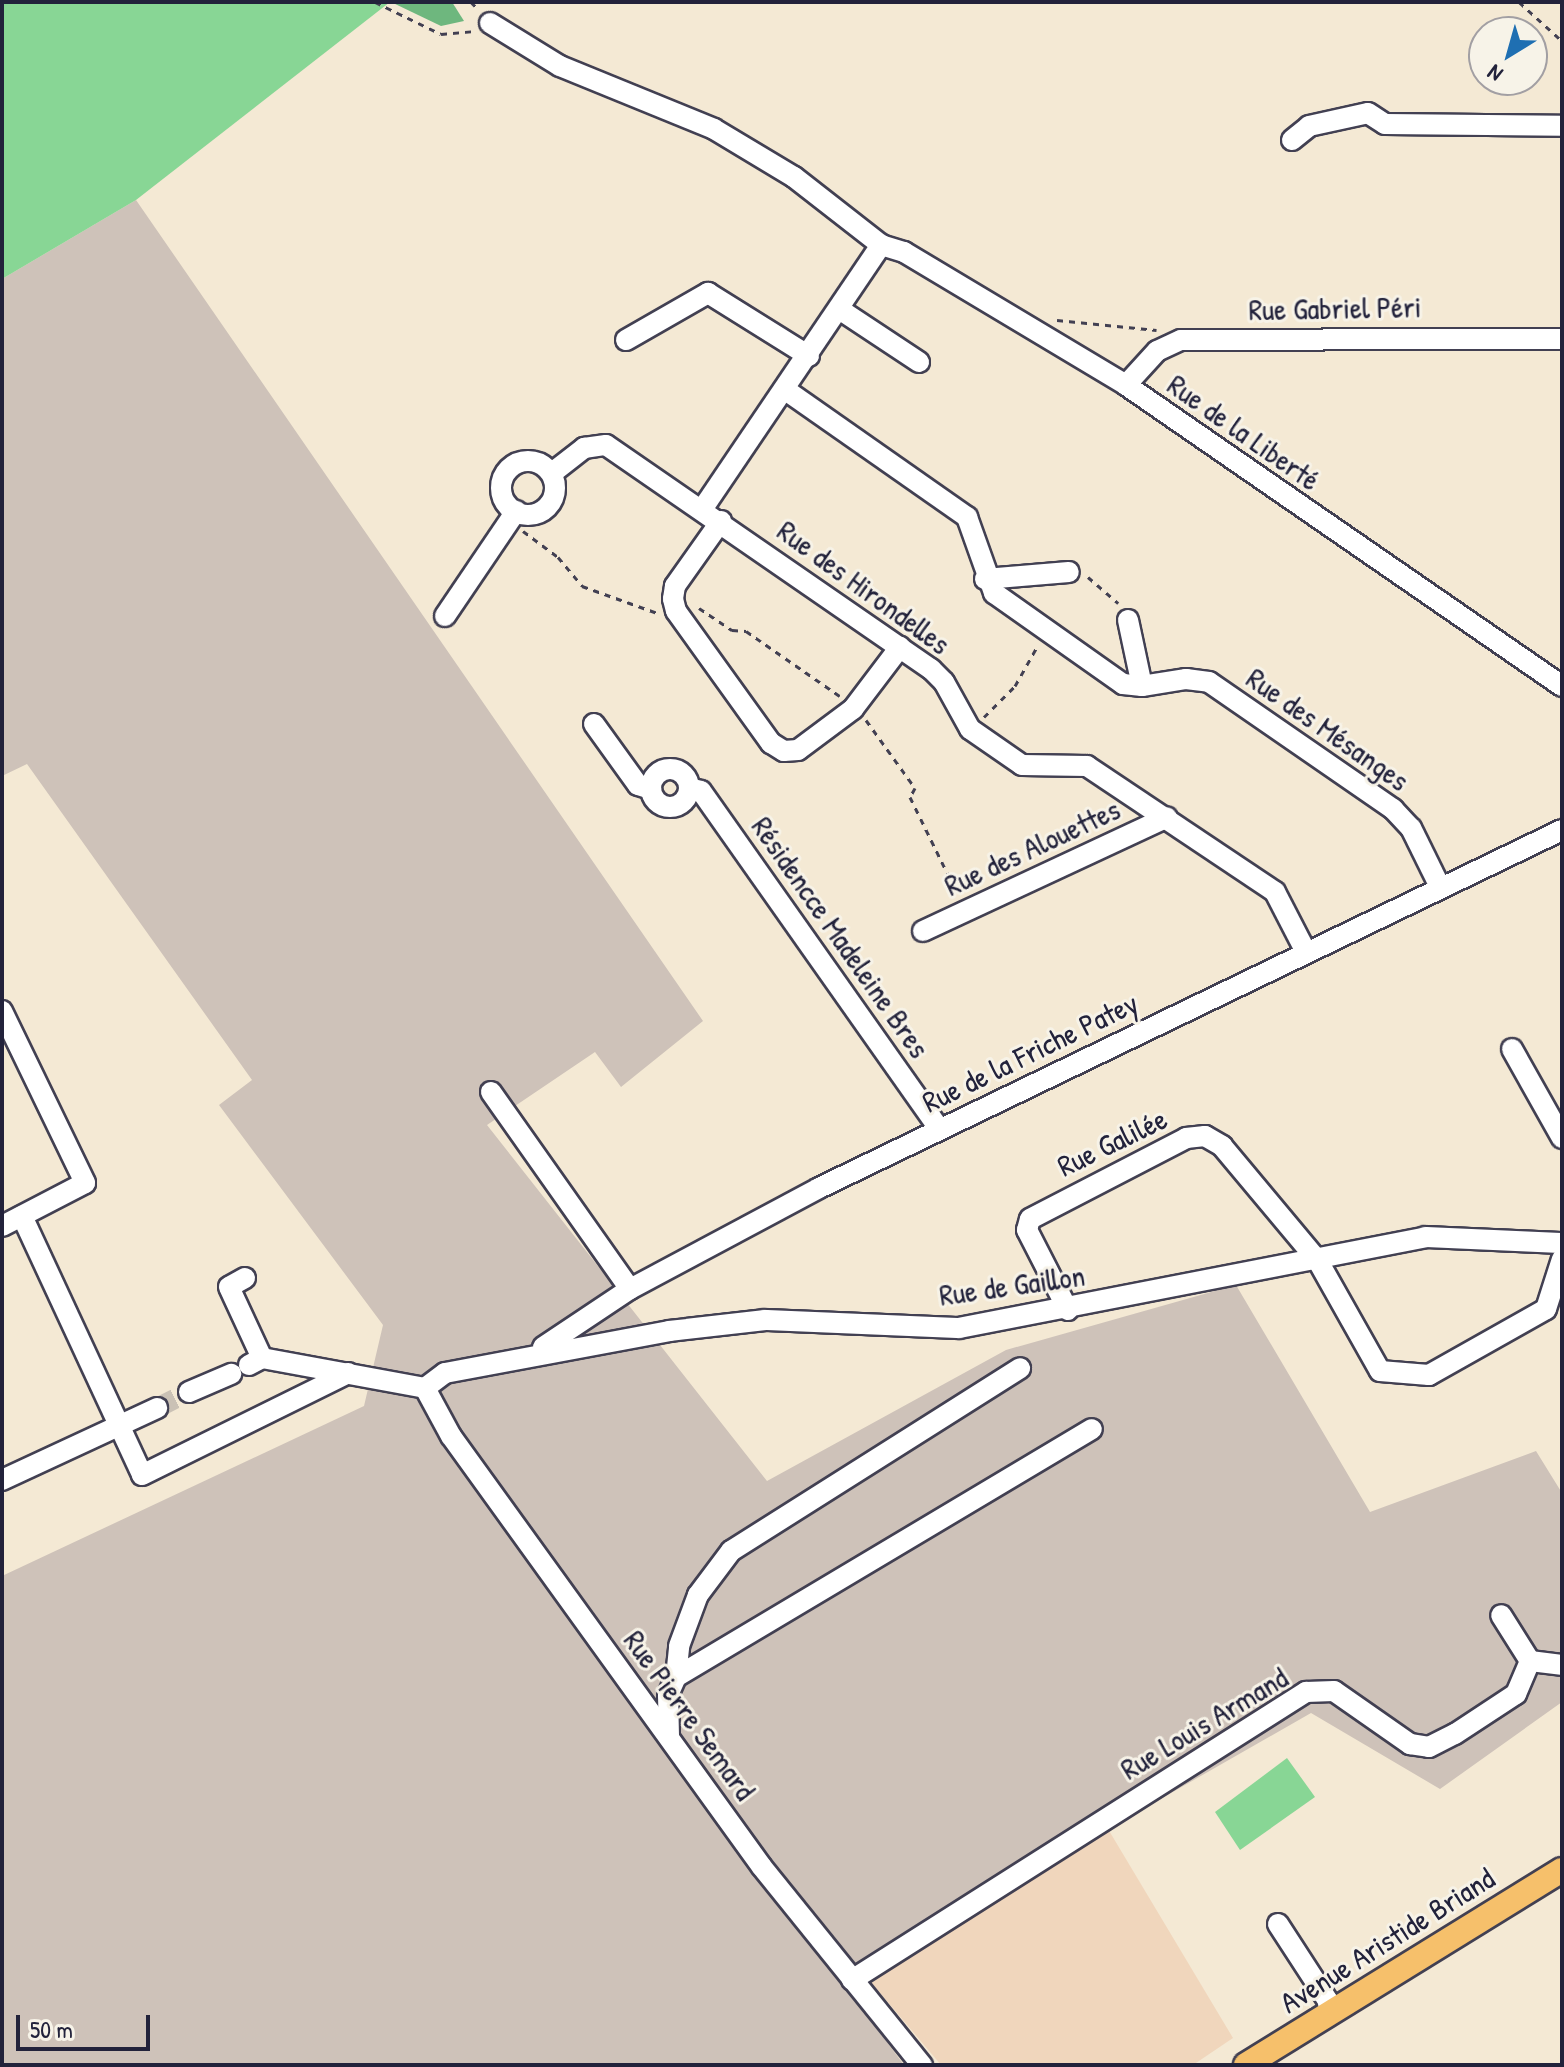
<!DOCTYPE html>
<html>
<head>
<meta charset="utf-8">
<style>
  body { margin:0 }
  #map { position:relative; width:1564px; height:2067px; overflow:hidden; background:#f4e9d4; font-family:"Patrick Hand",sans-serif }
  div>[style] { position:absolute }
  .built>* { inset:0; background:#f0d6bc }
  .industrial>* { inset:0; background:#cec2b9 }
  .green>* { inset:0; background:#88d695 }
  .forest>* { inset:0; background:#6eb77e }
  .minor-tunnel>* { height:20px; margin-top:-10px; transform-origin:0; background:repeating-linear-gradient(90deg,#cac1b5 0 20px,transparent 0 30px) }
  .path>* { height:3px; margin-top:-1.5px; transform-origin:0; background:repeating-linear-gradient(90deg,#424052 0 6px,transparent 0 12px) }
  .roads { filter:drop-shadow(2px 0 #424052) drop-shadow(-2px 0 #424052) drop-shadow(0 2px #424052) drop-shadow(0 -2px #424052) }
  .minor>* { height:20px; margin:-10px; padding:0 10px; transform-origin:10px; border-radius:10px; background:#fff }
  .minor>.ring { margin:-10px; padding:0; box-sizing:content-box; background:none; border:20px solid #fff; border-radius:50% }
  .major>* { height:24px; margin:-12px; padding:0 12px; transform-origin:12px; border-radius:12px; background:#f6c06b }
  span { translate:-50% -50%; white-space:nowrap; text-align:center; line-height:1.15; -webkit-text-stroke:6px #f7f3e8; paint-order:stroke }
  .street-label { font-size:30px; color:#22223b }
  .frame { position:absolute; inset:0; border:4px solid #22223b; pointer-events:none }
  .north { position:absolute; left:1468px; top:16px; width:80px; height:80px; box-sizing:border-box; background:#f7f3e8; border:2px solid #a29fa3; border-radius:50%; rotate:217deg; font-size:22px; font-weight:700; line-height:32px; text-align:center; color:#22223b }
  .north::after { content:''; display:block; margin:auto; width:28px; height:36px; background:#1f6fb2; clip-path:polygon(50% 0,100% 100%,50% 72%,0 100%) }
  .scale { position:absolute; left:16px; top:2015px; width:134px; height:36px; box-sizing:border-box; border:4px solid #22223b; border-top:0; padding-left:10px; font-size:24px; line-height:28px; white-space:nowrap; color:#22223b; -webkit-text-stroke:6px #f7f3e8; paint-order:stroke }
</style>
</head>
<body>
<div id="map">
  <div class="built">
    <i style="clip-path:polygon(1108px 1829px,1233px 2038px,1193px 2065px,941px 2065px,870px 1981px)"></i>
  </div>
  <div class="industrial">
    <i style="clip-path:polygon(136px 200px,703px 1021px,621px 1087px,595px 1052px,487px 1125px,767px 1481px,1006px 1350px,1236px 1285px,1370px 1512px,1536px 1451px,1562px 1493px,1562px 1702px,1440px 1789px,1311px 1713px,1108px 1829px,851px 1994px,904px 2065px,2px 2065px,2px 1576px,364px 1406px,383px 1325px,219px 1105px,252px 1080px,27px 764px,2px 776px,2px 279px)"></i>
  </div>
  <div class="green">
    <i style="clip-path:polygon(2px 2px,390px 2px,136px 200px,2px 279px)"></i>
    <i style="clip-path:polygon(1287px 1758px,1315px 1797px,1240px 1850px,1215px 1812px)"></i>
  </div>
  <div class="forest">
    <i style="clip-path:polygon(391px 2px,452px 2px,464px 21px,441px 26px)"></i>
  </div>
  <div class="minor-tunnel">
    <i style="left:157px;top:1408px;width:36px;rotate:-27deg"></i>
  </div>
  <div class="path">
    <i style="left:375px;top:2px;width:73px;rotate:25.9deg"></i>
    <i style="left:441px;top:34px;width:33px;rotate:-5deg"></i>
    <i style="left:471px;top:2px;width:10px;rotate:45deg"></i>
    <i style="left:1519px;top:2px;width:58px;rotate:42.2deg"></i>
    <i style="left:1057px;top:320px;width:100px;rotate:5.7deg"></i>
    <i style="left:523px;top:531px;width:44px;rotate:36.6deg"></i>
    <i style="left:558px;top:557px;width:38px;rotate:50deg"></i>
    <i style="left:582px;top:586px;width:83px;rotate:19.7deg"></i>
    <i style="left:1088px;top:577px;width:40px;rotate:41deg"></i>
    <i style="left:699px;top:608px;width:40px;rotate:34deg"></i>
    <i style="left:732px;top:630px;width:14px;rotate:4deg"></i>
    <i style="left:746px;top:631px;width:114px;rotate:34.7deg"></i>
    <i style="left:984px;top:717px;width:44px;rotate:-45deg"></i>
    <i style="left:1015px;top:686px;width:45px;rotate:-60.6deg"></i>
    <i style="left:866px;top:720px;width:84px;rotate:54.2deg"></i>
    <i style="left:915px;top:788px;width:10px;rotate:119deg"></i>
    <i style="left:910px;top:797px;width:107px;rotate:63.9deg"></i>
  </div>
  <div class="roads">
    <div class="minor">
      <i style="left:490px;top:23px;width:82px;rotate:31.6deg"></i>
      <i style="left:560px;top:66px;width:166px;rotate:22.2deg"></i>
      <i style="left:714px;top:129px;width:93px;rotate:31deg"></i>
      <i style="left:794px;top:177px;width:110px;rotate:38deg"></i>
      <i style="left:881px;top:245px;width:24px;rotate:17deg"></i>
      <i style="left:904px;top:252px;width:259px;rotate:30.9deg"></i>
      <i style="left:1126px;top:385px;width:530px;rotate:34.62deg"></i>
      <i style="left:1292px;top:140px;width:22px;rotate:-39deg"></i>
      <i style="left:1309px;top:126px;width:60px;rotate:-12.4deg"></i>
      <i style="left:1368px;top:113px;width:20px;rotate:33deg"></i>
      <i style="left:1385px;top:124px;width:177px;rotate:0.6deg"></i>
      <i style="left:839px;top:309px;width:96px;rotate:33.5deg"></i>
      <i style="left:626px;top:340px;width:95px;rotate:-29.8deg"></i>
      <i style="left:708px;top:293px;width:119px;rotate:32deg"></i>
      <i style="left:1126px;top:385px;width:46px;rotate:-47.6deg"></i>
      <i style="left:1157px;top:351px;width:26px;rotate:-25deg"></i>
      <i style="left:1181px;top:340px;width:381px;rotate:-0.2deg"></i>
      <i style="left:787px;top:391px;width:220px;rotate:35deg"></i>
      <i style="left:967px;top:517px;width:81px;rotate:70.4deg"></i>
      <i style="left:994px;top:593px;width:158px;rotate:35.2deg"></i>
      <i style="left:1123px;top:684px;width:19px;rotate:6deg"></i>
      <i class="ring" style="left:501px;top:461px;width:34px;height:34px"></i>
      <i style="left:552px;top:473px;width:41px;rotate:-38deg"></i>
      <i style="left:584px;top:448px;width:22px;rotate:-8deg"></i>
      <i style="left:606px;top:445px;width:395px;rotate:34.6deg"></i>
      <i style="left:931px;top:669px;width:18px;rotate:45deg"></i>
      <i style="left:944px;top:682px;width:54px;rotate:61deg"></i>
      <i style="left:970px;top:729px;width:63px;rotate:34.7deg"></i>
      <i style="left:1022px;top:765px;width:65px;rotate:0.9deg"></i>
      <i style="left:1087px;top:766px;width:226px;rotate:33.8deg"></i>
      <i style="left:1275px;top:892px;width:68px;rotate:62.7deg"></i>
      <i style="left:703px;top:508px;width:318px;rotate:-55.9deg"></i>
      <i style="left:721px;top:521px;width:80px;rotate:125.3deg"></i>
      <i style="left:675px;top:586px;width:13px;rotate:99deg"></i>
      <i style="left:673px;top:599px;width:12px;rotate:76deg"></i>
      <i style="left:676px;top:611px;width:163px;rotate:54.3deg"></i>
      <i style="left:771px;top:743px;width:15px;rotate:32deg"></i>
      <i style="left:784px;top:751px;width:14px;rotate:-4deg"></i>
      <i style="left:798px;top:750px;width:69px;rotate:-36.7deg"></i>
      <i style="left:853px;top:709px;width:78px;rotate:-52.8deg"></i>
      <i style="left:985px;top:579px;width:84px;rotate:-4.8deg"></i>
      <i style="left:445px;top:616px;width:127px;rotate:-55.9deg"></i>
      <i style="left:1128px;top:620px;width:67px;rotate:78deg"></i>
      <i style="left:1142px;top:686px;width:45px;rotate:-9deg"></i>
      <i style="left:1186px;top:679px;width:23px;rotate:7deg"></i>
      <i style="left:1209px;top:682px;width:224px;rotate:34.6deg"></i>
      <i style="left:1393px;top:809px;width:26px;rotate:47deg"></i>
      <i style="left:1411px;top:828px;width:66px;rotate:63.8deg"></i>
      <i style="left:594px;top:724px;width:75px;rotate:54.2deg"></i>
      <i style="left:638px;top:785px;width:14px;rotate:17deg"></i>
      <i class="ring" style="left:651px;top:769px;width:18px;height:18px"></i>
      <i style="left:689px;top:788px;width:12px;rotate:14deg"></i>
      <i style="left:701px;top:791px;width:413px;rotate:54.8deg"></i>
      <i style="left:923px;top:931px;width:269px;rotate:-25deg"></i>
      <i style="left:2px;top:1011px;width:191px;rotate:64.2deg"></i>
      <i style="left:85px;top:1183px;width:93px;rotate:152.6deg"></i>
      <i style="left:1512px;top:1049px;width:102px;rotate:60.7deg"></i>
      <i style="left:491px;top:1092px;width:241px;rotate:54.8deg"></i>
      <i style="left:22px;top:1216px;width:285px;rotate:65.1deg"></i>
      <i style="left:142px;top:1475px;width:230px;rotate:-26.3deg"></i>
      <i style="left:245px;top:1278px;width:18px;rotate:151deg"></i>
      <i style="left:229px;top:1287px;width:78px;rotate:65.1deg"></i>
      <i style="left:1068px;top:1310px;width:90px;rotate:-117.1deg"></i>
      <i style="left:1027px;top:1230px;width:11px;rotate:-75deg"></i>
      <i style="left:1030px;top:1219px;width:176px;rotate:-27.4deg"></i>
      <i style="left:1186px;top:1138px;width:19px;rotate:-6deg"></i>
      <i style="left:1205px;top:1136px;width:20px;rotate:30deg"></i>
      <i style="left:1222px;top:1146px;width:150px;rotate:50.1deg"></i>
      <i style="left:1318px;top:1261px;width:126px;rotate:60.6deg"></i>
      <i style="left:1380px;top:1371px;width:49px;rotate:4.7deg"></i>
      <i style="left:1429px;top:1375px;width:134px;rotate:-29.4deg"></i>
      <i style="left:1546px;top:1309px;width:52px;rotate:-72.3deg"></i>
      <i style="left:543px;top:1347px;width:105px;rotate:-33.7deg"></i>
      <i style="left:630px;top:1289px;width:214px;rotate:-28.1deg"></i>
      <i style="left:819px;top:1188px;width:825px;rotate:-25.73deg"></i>
      <i style="left:249px;top:1365px;width:15px;rotate:-28deg"></i>
      <i style="left:262px;top:1358px;width:166px;rotate:10.4deg"></i>
      <i style="left:425px;top:1388px;width:25px;rotate:-37deg"></i>
      <i style="left:445px;top:1373px;width:228px;rotate:-10.6deg"></i>
      <i style="left:669px;top:1331px;width:97px;rotate:-6.5deg"></i>
      <i style="left:765px;top:1320px;width:194px;rotate:2.4deg"></i>
      <i style="left:959px;top:1328px;width:475px;rotate:-11deg"></i>
      <i style="left:1425px;top:1237px;width:137px;rotate:2.5deg"></i>
      <i style="left:425px;top:1388px;width:55px;rotate:61.6deg"></i>
      <i style="left:451px;top:1436px;width:531px;rotate:54.19deg"></i>
      <i style="left:762px;top:1867px;width:255px;rotate:51.1deg"></i>
      <i style="left:189px;top:1392px;width:46px;rotate:-23.2deg"></i>
      <i style="left:2px;top:1480px;width:171px;rotate:-24.9deg"></i>
      <i style="left:1530px;top:1661px;width:32px;rotate:7deg"></i>
      <i style="left:676px;top:1677px;width:31px;rotate:-84deg"></i>
      <i style="left:679px;top:1646px;width:54px;rotate:-69.6deg"></i>
      <i style="left:698px;top:1595px;width:55px;rotate:-53.1deg"></i>
      <i style="left:731px;top:1551px;width:342px;rotate:-32.3deg"></i>
      <i style="left:669px;top:1736px;width:41px;rotate:-91.4deg"></i>
      <i style="left:668px;top:1695px;width:20px;rotate:-66deg"></i>
      <i style="left:676px;top:1677px;width:484px;rotate:-30.8deg"></i>
      <i style="left:1278px;top:1924px;width:92px;rotate:57deg"></i>
      <i style="left:1328px;top:2001px;width:13px;rotate:86deg"></i>
      <i style="left:852px;top:1980px;width:538px;rotate:-32.39deg"></i>
      <i style="left:1306px;top:1692px;width:28px;rotate:-2deg"></i>
      <i style="left:1334px;top:1691px;width:93px;rotate:34.9deg"></i>
      <i style="left:1410px;top:1744px;width:19px;rotate:9deg"></i>
      <i style="left:1429px;top:1747px;width:29px;rotate:-27deg"></i>
      <i style="left:1455px;top:1734px;width:73px;rotate:-33.3deg"></i>
      <i style="left:1516px;top:1694px;width:36px;rotate:-67deg"></i>
      <i style="left:1530px;top:1661px;width:54px;rotate:-122.2deg"></i>
    </div>
    <div class="major">
      <i style="left:1246px;top:2065px;width:371px;rotate:-31.7deg"></i>
    </div>
  </div>
  <div class="street-label">
    <span style="left:1335px;top:308px;rotate:-1deg">Rue Gabriel Péri</span>
    <span style="left:1244px;top:432px;rotate:35deg">Rue de la Liberté</span>
    <span style="left:864px;top:587px;rotate:36deg">Rue des Hirondelles</span>
    <span style="left:1328px;top:729px;rotate:35deg">Rue des Mésanges</span>
    <span style="left:1032px;top:847px;rotate:-25deg">Rue des Alouettes</span>
    <span style="left:841px;top:937px;rotate:55deg">Résidencce Madeleine Bres</span>
    <span style="left:1030px;top:1052px;rotate:-26deg">Rue de la Friche Patey</span>
    <span style="left:1112px;top:1142px;rotate:-26deg">Rue Galilée</span>
    <span style="left:1012px;top:1285px;rotate:-8deg">Rue de Gaillon</span>
    <span style="left:690px;top:1715px;rotate:54deg">Rue Pierre Semard</span>
    <span style="left:1204px;top:1723px;rotate:-31deg">Rue Louis Armand</span>
    <span style="left:1387px;top:1940px;rotate:-32deg">Avenue Aristide Briand</span>
  </div>
  <div class="frame"></div>
  <div class="north">N</div>
  <div class="scale">50 m</div>
</div>
</body>
</html>
